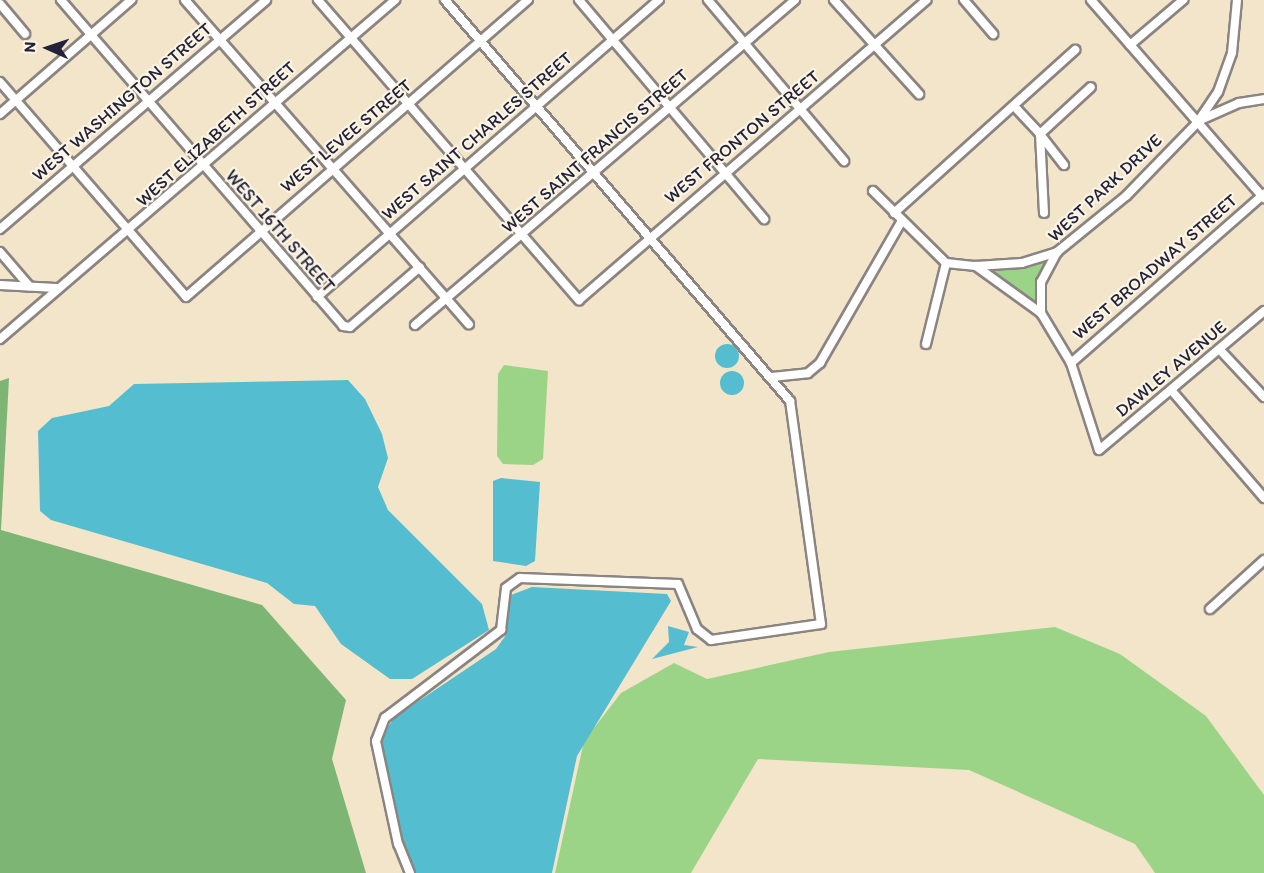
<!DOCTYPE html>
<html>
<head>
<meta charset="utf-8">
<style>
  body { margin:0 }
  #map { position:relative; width:1264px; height:873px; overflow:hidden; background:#f3e5c9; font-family:Itim,sans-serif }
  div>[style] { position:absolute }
  .green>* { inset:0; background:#9cd487 }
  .forest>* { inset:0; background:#7db674 }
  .water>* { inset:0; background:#54bed0 }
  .round { border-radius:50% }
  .roads { filter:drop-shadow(2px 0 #8a8482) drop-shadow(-2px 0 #8a8482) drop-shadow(0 2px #8a8482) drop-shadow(0 -2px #8a8482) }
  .minor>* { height:8px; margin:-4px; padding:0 4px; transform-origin:4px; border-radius:4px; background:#fff }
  span { translate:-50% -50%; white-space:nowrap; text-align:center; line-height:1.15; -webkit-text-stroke:4.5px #fcf5e5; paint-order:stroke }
  .street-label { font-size:18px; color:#22223b }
  .north { position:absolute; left:18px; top:18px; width:60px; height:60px; -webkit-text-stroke:4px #fcf5e5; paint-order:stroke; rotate:273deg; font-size:16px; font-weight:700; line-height:24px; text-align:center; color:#22223b }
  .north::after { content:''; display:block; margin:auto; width:21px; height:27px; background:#22223b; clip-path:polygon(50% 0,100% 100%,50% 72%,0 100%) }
</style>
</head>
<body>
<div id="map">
  <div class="green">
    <i style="clip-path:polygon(1046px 260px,1036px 305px,993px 272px,993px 269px)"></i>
    <i style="clip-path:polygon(504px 365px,548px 371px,543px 459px,533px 465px,503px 464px,497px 456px,498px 374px)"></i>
    <i style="clip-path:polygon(1055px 627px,1120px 654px,1206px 716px,1264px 795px,1264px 873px,1155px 873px,1135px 844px,969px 770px,758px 759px,691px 873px,555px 873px,584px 741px,621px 693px,674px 663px,707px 679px,829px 652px)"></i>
  </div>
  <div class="forest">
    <i style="clip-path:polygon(9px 378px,1px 530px,262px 605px,346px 700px,332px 759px,366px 873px,0 873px,0 381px)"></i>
  </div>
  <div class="water">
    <i class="round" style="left:715px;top:344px;width:24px;height:24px"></i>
    <i class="round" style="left:720px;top:371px;width:24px;height:24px"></i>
    <i style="clip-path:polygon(348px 380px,365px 399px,382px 434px,388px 458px,378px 487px,388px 510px,482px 604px,489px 630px,412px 679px,390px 679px,341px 644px,315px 606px,294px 604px,267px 583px,51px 520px,40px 511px,38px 431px,52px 418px,109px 406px,134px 384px)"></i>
    <i style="clip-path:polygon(501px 478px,540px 482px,535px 561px,526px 566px,493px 561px,493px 481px)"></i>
    <i style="clip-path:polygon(532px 587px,667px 594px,671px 601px,577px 756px,552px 873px,413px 873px,400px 845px,380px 746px,385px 731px,395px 717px,496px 649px,506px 635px,511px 595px)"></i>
    <i style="clip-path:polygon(668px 626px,689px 632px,684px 645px,698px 647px,652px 659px,669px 642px)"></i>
  </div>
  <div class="roads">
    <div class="minor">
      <i style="left:61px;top:0;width:431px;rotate:49.1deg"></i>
      <i style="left:343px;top:326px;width:7px;rotate:8deg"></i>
      <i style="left:350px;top:327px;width:92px;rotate:-40.6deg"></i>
      <i style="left:185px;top:0;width:431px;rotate:48.8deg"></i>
      <i style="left:318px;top:0;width:398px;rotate:49deg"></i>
      <i style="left:579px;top:300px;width:459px;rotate:-40.8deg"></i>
      <i style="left:579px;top:0;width:287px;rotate:49.8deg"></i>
      <i style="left:708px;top:0;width:211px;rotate:49.8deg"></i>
      <i style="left:834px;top:0;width:127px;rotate:47.9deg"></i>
      <i style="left:964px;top:0;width:45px;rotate:49.5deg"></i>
      <i style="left:1091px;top:0;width:263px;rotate:48.9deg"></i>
      <i style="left:1237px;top:0;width:53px;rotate:95.4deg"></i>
      <i style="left:1232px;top:53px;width:41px;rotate:109.7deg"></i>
      <i style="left:1218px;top:92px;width:36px;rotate:124deg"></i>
      <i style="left:1198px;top:122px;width:103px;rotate:134.2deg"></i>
      <i style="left:1126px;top:196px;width:89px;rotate:140.9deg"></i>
      <i style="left:1057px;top:252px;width:34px;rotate:118deg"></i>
      <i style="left:1041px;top:282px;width:31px;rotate:90deg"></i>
      <i style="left:1041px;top:313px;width:58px;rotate:59deg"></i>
      <i style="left:1071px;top:363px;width:91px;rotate:72.2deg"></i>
      <i style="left:1099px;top:450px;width:216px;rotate:-40.1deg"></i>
      <i style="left:0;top:4px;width:39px;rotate:50deg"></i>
      <i style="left:1130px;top:45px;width:70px;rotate:-40.3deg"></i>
      <i style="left:0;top:82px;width:284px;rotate:49.1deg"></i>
      <i style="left:186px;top:297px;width:453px;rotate:-41deg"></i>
      <i style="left:1014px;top:106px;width:38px;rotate:47deg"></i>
      <i style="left:1040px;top:134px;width:79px;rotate:87.1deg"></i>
      <i style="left:0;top:114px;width:174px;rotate:-41deg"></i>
      <i style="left:1198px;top:121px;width:45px;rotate:-23.7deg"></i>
      <i style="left:1239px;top:103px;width:25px;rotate:-9deg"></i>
      <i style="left:1064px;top:165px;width:39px;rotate:-128deg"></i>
      <i style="left:1040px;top:134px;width:69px;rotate:-42.7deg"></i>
      <i style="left:873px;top:191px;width:103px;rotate:44.6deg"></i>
      <i style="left:946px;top:263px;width:30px;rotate:6deg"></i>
      <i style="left:976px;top:266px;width:80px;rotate:35.9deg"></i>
      <i style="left:894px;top:213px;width:244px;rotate:-42deg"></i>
      <i style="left:0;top:229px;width:351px;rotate:-40.7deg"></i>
      <i style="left:0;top:252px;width:45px;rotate:49.5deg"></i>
      <i style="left:976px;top:266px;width:46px;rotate:-3.7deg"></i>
      <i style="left:1022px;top:263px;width:37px;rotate:-17deg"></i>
      <i style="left:0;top:285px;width:56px;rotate:3.1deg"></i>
      <i style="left:317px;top:297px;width:453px;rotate:-41deg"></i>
      <i style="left:415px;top:325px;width:500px;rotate:-40.54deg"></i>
      <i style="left:0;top:339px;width:521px;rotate:-40.64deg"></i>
      <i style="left:926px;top:344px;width:83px;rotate:-76.1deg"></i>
      <i style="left:1221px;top:351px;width:63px;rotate:46.9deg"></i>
      <i style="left:1071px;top:363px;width:257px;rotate:-41.2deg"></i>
      <i style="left:772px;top:377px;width:36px;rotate:-6deg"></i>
      <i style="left:808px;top:373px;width:16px;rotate:-40deg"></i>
      <i style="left:820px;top:363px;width:163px;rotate:-60.1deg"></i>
      <i style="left:1172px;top:391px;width:141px;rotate:49.3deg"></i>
      <i style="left:1210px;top:609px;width:73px;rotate:-42.2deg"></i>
      <i style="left:410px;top:873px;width:31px;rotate:-112deg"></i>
      <i style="left:398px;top:844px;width:105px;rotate:-102.1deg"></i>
      <i style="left:376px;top:741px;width:25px;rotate:-69deg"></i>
      <i style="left:385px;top:718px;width:146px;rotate:-37.2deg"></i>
      <i style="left:501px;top:630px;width:42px;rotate:-83.2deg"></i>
      <i style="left:506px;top:588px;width:17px;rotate:-36deg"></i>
      <i style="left:520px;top:578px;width:158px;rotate:2.2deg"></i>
      <i style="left:678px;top:584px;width:49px;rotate:67.1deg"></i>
      <i style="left:697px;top:629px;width:18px;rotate:38deg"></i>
      <i style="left:711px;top:640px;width:111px;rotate:-8.3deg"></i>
      <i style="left:821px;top:624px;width:225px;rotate:-97.9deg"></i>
      <i style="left:790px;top:401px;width:529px;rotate:-130.71deg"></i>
    </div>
  </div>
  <div class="street-label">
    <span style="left:122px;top:102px;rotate:-41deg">WEST WASHINGTON STREET</span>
    <span style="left:216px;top:134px;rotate:-42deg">WEST ELIZABETH STREET</span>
    <span style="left:346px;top:136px;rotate:-40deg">WEST LEVEE STREET</span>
    <span style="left:477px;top:136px;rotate:-41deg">WEST SAINT CHARLES STREET</span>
    <span style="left:742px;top:137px;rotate:-40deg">WEST FRONTON STREET</span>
    <span style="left:595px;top:151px;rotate:-41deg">WEST SAINT FRANCIS STREET</span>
    <span style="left:1105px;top:188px;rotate:-43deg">WEST PARK DRIVE</span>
    <span style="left:280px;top:231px;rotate:49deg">WEST 16TH STREET</span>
    <span style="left:1155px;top:267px;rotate:-41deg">WEST BROADWAY STREET</span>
    <span style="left:1171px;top:369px;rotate:-40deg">DAWLEY AVENUE</span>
  </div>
  <div class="north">N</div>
</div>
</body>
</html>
